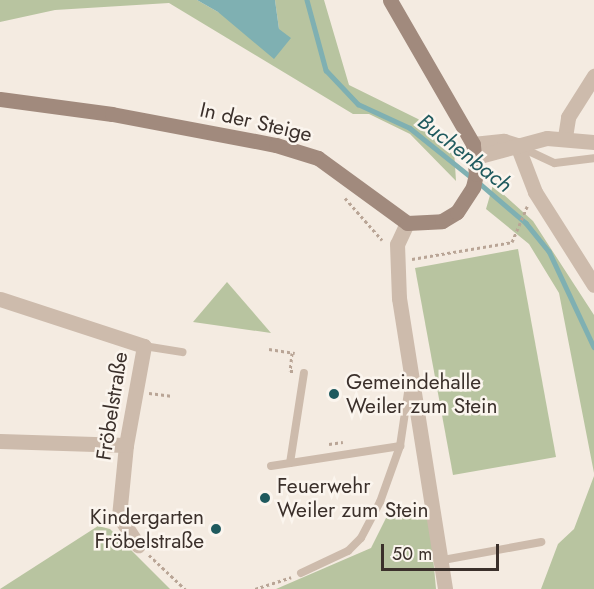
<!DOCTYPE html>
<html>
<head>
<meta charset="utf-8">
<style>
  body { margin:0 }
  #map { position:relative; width:594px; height:589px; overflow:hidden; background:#f4ebe1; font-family:Jost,sans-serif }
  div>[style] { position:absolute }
  .green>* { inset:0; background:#b8c4a0 }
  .water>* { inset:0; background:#7fb0b2 }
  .stream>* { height:4.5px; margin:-2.25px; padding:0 2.25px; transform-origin:2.25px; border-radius:2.25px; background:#7fb0b2 }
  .path>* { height:3px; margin-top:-1.5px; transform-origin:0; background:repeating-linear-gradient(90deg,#b9a596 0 3px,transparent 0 6px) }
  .service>* { height:8px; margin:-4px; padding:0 4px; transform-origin:4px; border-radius:4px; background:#cdbbac }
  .minor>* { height:15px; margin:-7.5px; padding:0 7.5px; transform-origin:7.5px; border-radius:7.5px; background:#cdbbac }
  .tertiary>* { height:15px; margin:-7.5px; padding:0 7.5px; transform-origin:7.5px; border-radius:7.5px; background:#cdbbac }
  .secondary>* { height:15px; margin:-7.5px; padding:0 7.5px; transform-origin:7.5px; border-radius:7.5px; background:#a18a7d }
  .dots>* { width:16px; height:16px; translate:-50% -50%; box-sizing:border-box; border:3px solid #fbf5ee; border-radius:50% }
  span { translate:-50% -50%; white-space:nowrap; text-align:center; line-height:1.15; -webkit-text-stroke:5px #fbf5ee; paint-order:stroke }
  .street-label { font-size:21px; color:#3b302b }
  .poi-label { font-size:21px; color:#3b302b }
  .left { translate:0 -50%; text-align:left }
  .right { translate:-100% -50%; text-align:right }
  .water-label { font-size:22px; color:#1f5a5e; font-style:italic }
  .scale { position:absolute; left:381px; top:544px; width:118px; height:27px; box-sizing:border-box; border:3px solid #3b302b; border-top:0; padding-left:8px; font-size:18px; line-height:21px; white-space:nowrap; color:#3b302b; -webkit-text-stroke:4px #fbf5ee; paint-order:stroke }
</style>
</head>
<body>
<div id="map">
  <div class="green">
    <i style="clip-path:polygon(0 0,197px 0,218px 12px,279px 29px,275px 0,324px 0,349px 85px,418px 119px,454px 150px,456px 181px,410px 134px,369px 114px,353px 114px,169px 3px,55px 10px,0 22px)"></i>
    <i style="clip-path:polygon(493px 185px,533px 221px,594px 315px,594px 473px,559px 293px,529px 244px,486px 209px)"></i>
    <i style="clip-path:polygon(518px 249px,556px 457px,453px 475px,415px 268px)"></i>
    <i style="clip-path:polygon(227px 282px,271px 333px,193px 322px)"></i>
    <i style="clip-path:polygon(594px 476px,594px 589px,541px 589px,558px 544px,574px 529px)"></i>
    <i style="clip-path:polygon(388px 514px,429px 514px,436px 589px,276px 589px,371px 548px)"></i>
    <i style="clip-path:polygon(98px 526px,110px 529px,170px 589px,0 589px)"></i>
  </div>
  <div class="water">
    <i style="clip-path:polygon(197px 0,275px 0,279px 29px,291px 38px,274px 59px,218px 12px)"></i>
  </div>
  <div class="stream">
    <i style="left:307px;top:0;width:73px;rotate:74.8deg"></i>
    <i style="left:326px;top:70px;width:47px;rotate:46.7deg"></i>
    <i style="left:358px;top:104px;width:57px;rotate:24.8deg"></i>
    <i style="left:410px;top:128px;width:78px;rotate:38.8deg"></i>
    <i style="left:478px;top:182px;width:63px;rotate:40.5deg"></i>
    <i style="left:526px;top:223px;width:36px;rotate:51deg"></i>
    <i style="left:549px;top:251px;width:106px;rotate:64.9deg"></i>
  </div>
  <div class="path">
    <i style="left:345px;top:198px;width:56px;rotate:48.6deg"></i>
    <i style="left:412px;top:259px;width:101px;rotate:-9.6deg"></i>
    <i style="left:512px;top:242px;width:39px;rotate:-67deg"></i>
    <i style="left:269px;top:349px;width:26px;rotate:9deg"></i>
    <i style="left:292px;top:353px;width:18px;rotate:96deg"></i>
    <i style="left:290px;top:371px;width:3px"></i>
    <i style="left:149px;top:393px;width:24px;rotate:7deg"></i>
    <i style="left:329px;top:444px;width:14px;rotate:-8deg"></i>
    <i style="left:149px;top:555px;width:50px;rotate:43.4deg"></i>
    <i style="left:255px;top:589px;width:38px;rotate:-18deg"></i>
  </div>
  <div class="service">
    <i style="left:520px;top:147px;width:38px;rotate:25deg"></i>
    <i style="left:555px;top:163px;width:39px;rotate:-7deg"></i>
    <i style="left:144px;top:346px;width:39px;rotate:9deg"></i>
    <i style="left:290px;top:463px;width:91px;rotate:-81.2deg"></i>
    <i style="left:271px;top:466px;width:131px;rotate:-8.8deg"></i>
    <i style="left:400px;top:446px;width:61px;rotate:-81.5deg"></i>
    <i style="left:443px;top:560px;width:100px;rotate:-10.4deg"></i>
    <i style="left:301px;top:573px;width:52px;rotate:-25.1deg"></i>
    <i style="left:348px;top:551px;width:18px;rotate:-45deg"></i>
    <i style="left:361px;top:538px;width:41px;rotate:-62.2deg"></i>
    <i style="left:380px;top:502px;width:59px;rotate:-70.3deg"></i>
  </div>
  <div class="minor">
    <i style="left:565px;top:137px;width:20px;rotate:-81deg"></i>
    <i style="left:568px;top:117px;width:49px;rotate:-57.6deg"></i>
    <i style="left:517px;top:145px;width:50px;rotate:69deg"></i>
    <i style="left:535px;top:192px;width:110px;rotate:57.6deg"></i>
    <i style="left:407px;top:223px;width:23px;rotate:115deg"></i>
    <i style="left:397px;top:244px;width:54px;rotate:87.9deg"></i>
    <i style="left:399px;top:298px;width:295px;rotate:81deg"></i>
    <i style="left:0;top:299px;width:151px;rotate:18.1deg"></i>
    <i style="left:144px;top:346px;width:101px;rotate:100.3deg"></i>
    <i style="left:126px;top:445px;width:71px;rotate:95.6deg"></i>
    <i style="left:119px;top:516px;width:35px;rotate:57deg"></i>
    <i style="left:0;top:441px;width:126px;rotate:1.8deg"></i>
  </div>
  <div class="tertiary">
    <i style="left:473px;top:144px;width:31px;rotate:-6deg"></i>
    <i style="left:504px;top:141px;width:14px;rotate:17deg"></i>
    <i style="left:476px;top:157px;width:73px;rotate:-15deg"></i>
    <i style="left:547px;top:138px;width:47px;rotate:4.9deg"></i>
  </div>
  <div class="secondary">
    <i style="left:0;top:99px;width:113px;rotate:7.6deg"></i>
    <i style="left:112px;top:114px;width:167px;rotate:10.7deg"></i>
    <i style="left:276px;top:145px;width:44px;rotate:17.2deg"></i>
    <i style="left:318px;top:158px;width:110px;rotate:36.1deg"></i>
    <i style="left:407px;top:223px;width:35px;rotate:-3deg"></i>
    <i style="left:442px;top:221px;width:17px;rotate:-31deg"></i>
    <i style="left:457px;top:212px;width:30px;rotate:-57deg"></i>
    <i style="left:473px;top:187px;width:13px;rotate:-77deg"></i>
    <i style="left:476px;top:174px;width:30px;rotate:-96deg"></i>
    <i style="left:473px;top:144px;width:166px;rotate:-120deg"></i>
  </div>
  <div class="dots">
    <i style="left:334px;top:394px;background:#1f5a5e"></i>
    <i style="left:265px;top:498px;background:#1f5a5e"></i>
    <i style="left:216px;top:529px;background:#1f5a5e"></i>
  </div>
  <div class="street-label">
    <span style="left:256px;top:122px;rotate:13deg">In der Steige</span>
    <span style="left:112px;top:406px;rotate:-81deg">Fröbelstraße</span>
  </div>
  <div class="poi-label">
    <span class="left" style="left:346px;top:394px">Gemeindehalle<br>Weiler zum Stein</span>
    <span class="left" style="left:277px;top:498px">Feuerwehr<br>Weiler zum Stein</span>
    <span class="right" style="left:204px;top:529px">Kindergarten<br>Fröbelstraße</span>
  </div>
  <div class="water-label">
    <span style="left:465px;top:153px;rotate:38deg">Buchenbach</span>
  </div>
  <div class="scale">50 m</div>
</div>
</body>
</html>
